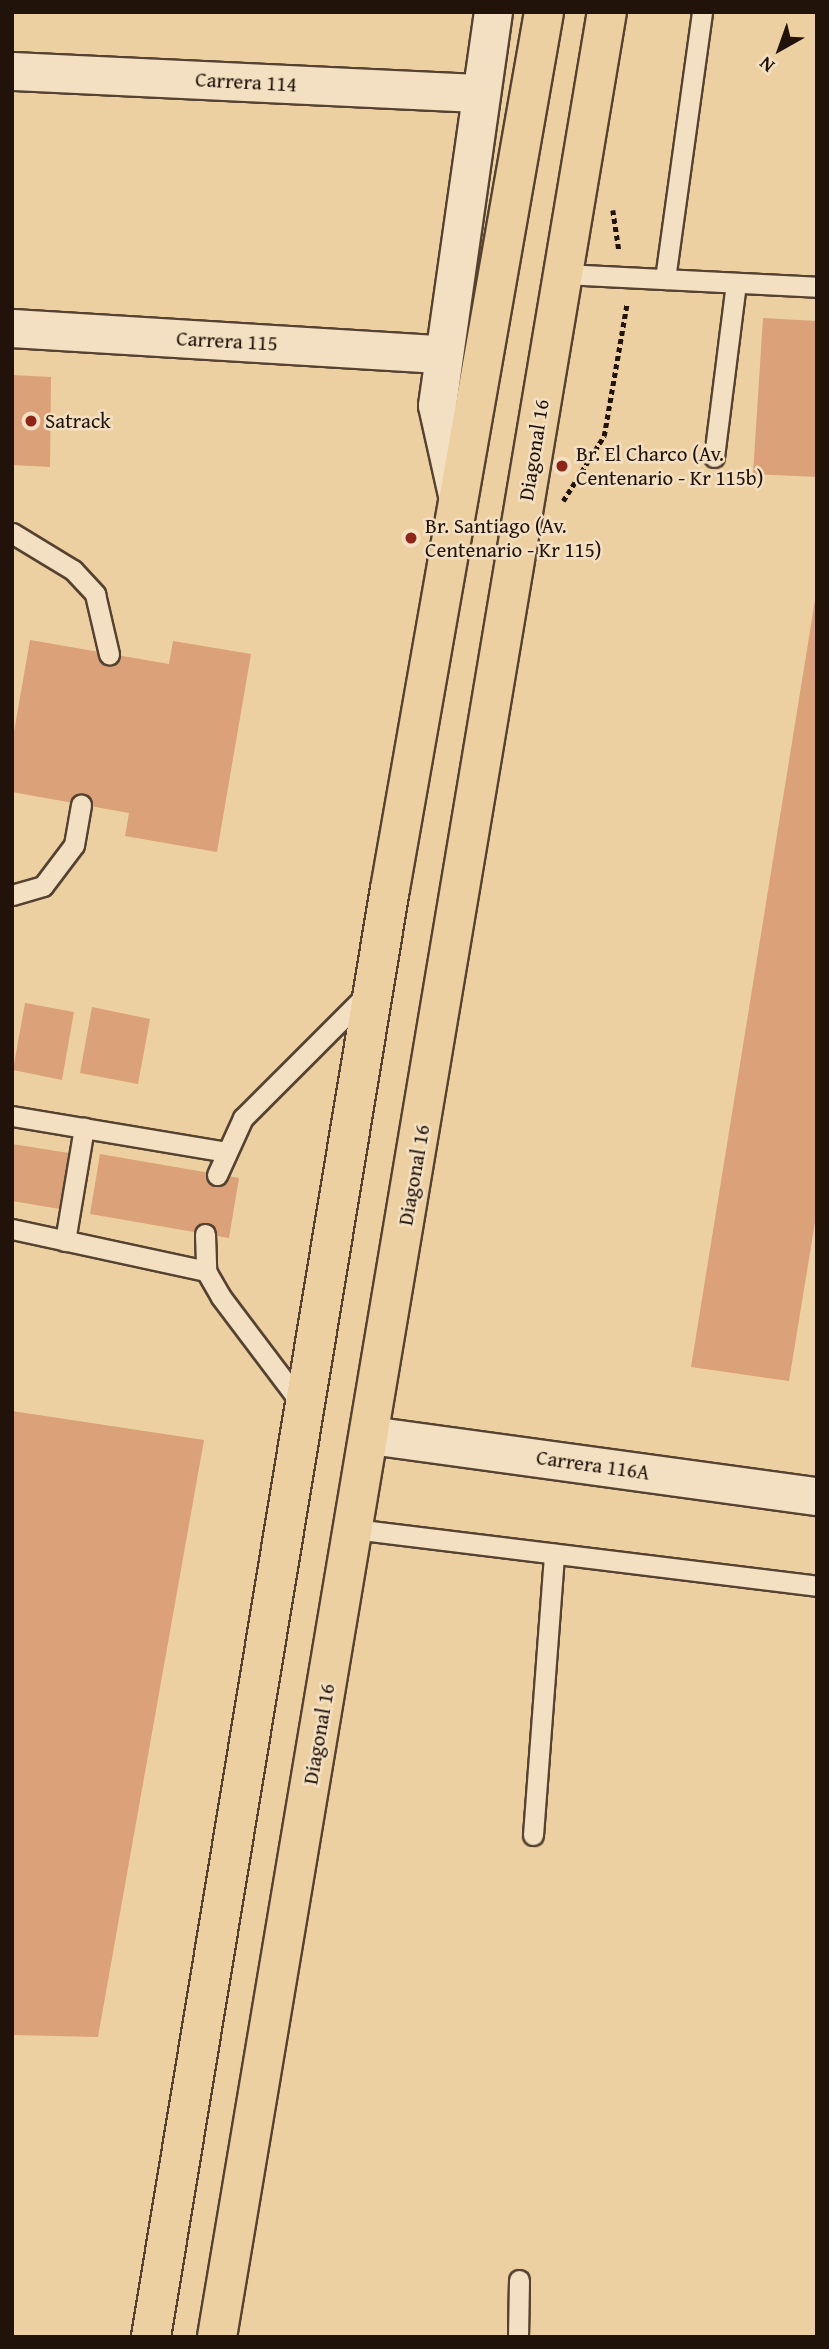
<!DOCTYPE html>
<html>
<head>
<meta charset="utf-8">
<style>
  body { margin:0 }
  #map { position:relative; width:829px; height:2349px; overflow:hidden; background:#edd0a1; font-family:"Gentium Book Plus",serif }
  div>[style] { position:absolute }
  .building>* { inset:0; background:#dba179 }
  .path>* { height:4.5px; margin-top:-2.25px; transform-origin:0; background:repeating-linear-gradient(90deg,#22130a 0 5px,transparent 0 8.5px) }
  .roads { filter:drop-shadow(2px 0 #554230) drop-shadow(-2px 0 #554230) drop-shadow(0 2px #554230) drop-shadow(0 -2px #554230) }
  .lane>* { height:19px; margin:-9.5px; padding:0 9.5px; transform-origin:9.5px; border-radius:9.5px; background:#f3e0c2 }
  .street>* { height:37px; margin:-18.5px; padding:0 18.5px; transform-origin:18.5px; border-radius:18.5px; background:#f3e0c2 }
  .primary>* { height:38px; margin:-19px; padding:0 19px; transform-origin:19px; border-radius:19px; background:#edd0a1 }
  .dots>* { width:19px; height:19px; translate:-50% -50%; box-sizing:border-box; border:4px solid #f3e0c2; border-radius:50% }
  span { translate:-50% -50%; white-space:nowrap; text-align:center; line-height:1.15; -webkit-text-stroke:5px #f3e0c2; paint-order:stroke }
  .street-label { font-size:21px; color:#22130a }
  .poi-label { font-size:21px; color:#22130a }
  .left { translate:0 -50%; text-align:left }
  .frame { position:absolute; inset:0; border:14px solid #22130a; pointer-events:none }
  .north { position:absolute; left:745px; top:14px; width:70px; height:70px; -webkit-text-stroke:5px #f3e0c2; paint-order:stroke; rotate:220deg; font-size:19px; font-weight:700; line-height:28px; text-align:center; color:#22130a }
  .north::after { content:''; display:block; margin:auto; width:24px; height:32px; background:#22130a; clip-path:polygon(50% 0,100% 100%,50% 72%,0 100%) }
</style>
</head>
<body>
<div id="map">
  <div class="building">
    <i style="clip-path:polygon(763px 318px,817px 321px,817px 477px,753px 474px)"></i>
    <i style="clip-path:polygon(12px 375px,51px 377px,50px 467px,12px 465px)"></i>
    <i style="clip-path:polygon(815px 600px,817px 1210px,789px 1381px,691px 1367px)"></i>
    <i style="clip-path:polygon(30px 640px,169px 664px,173px 641px,251px 654px,217px 852px,125px 836px,129px 813px,12px 792px,12px 743px)"></i>
    <i style="clip-path:polygon(25px 1003px,74px 1012px,62px 1080px,13px 1070px)"></i>
    <i style="clip-path:polygon(92px 1007px,150px 1019px,138px 1084px,80px 1073px)"></i>
    <i style="clip-path:polygon(12px 1144px,69px 1153px,60px 1209px,12px 1201px)"></i>
    <i style="clip-path:polygon(100px 1154px,239px 1178px,229px 1238px,90px 1214px)"></i>
    <i style="clip-path:polygon(12px 1411px,204px 1440px,98px 2037px,12px 2035px)"></i>
  </div>
  <div class="path">
    <i style="left:613px;top:210px;width:40px;rotate:81.5deg"></i>
    <i style="left:563px;top:501px;width:77px;rotate:-57.8deg"></i>
    <i style="left:604px;top:436px;width:135px;rotate:-80.2deg"></i>
  </div>
  <div class="roads">
    <div class="lane">
      <i style="left:563px;top:274px;width:254px;rotate:2.9deg"></i>
      <i style="left:665px;top:279px;width:270px;rotate:-82.1deg"></i>
      <i style="left:714px;top:457px;width:175px;rotate:-82.8deg"></i>
      <i style="left:12px;top:533px;width:71px;rotate:31.2deg"></i>
      <i style="left:73px;top:570px;width:33px;rotate:47deg"></i>
      <i style="left:95px;top:594px;width:62px;rotate:76.9deg"></i>
      <i style="left:12px;top:895px;width:32px;rotate:-16deg"></i>
      <i style="left:43px;top:886px;width:51px;rotate:-52.9deg"></i>
      <i style="left:74px;top:845px;width:41px;rotate:-80.1deg"></i>
      <i style="left:12px;top:1116px;width:217px;rotate:9.5deg"></i>
      <i style="left:217px;top:1175px;width:63px;rotate:-65.5deg"></i>
      <i style="left:243px;top:1118px;width:177px;rotate:-45deg"></i>
      <i style="left:12px;top:1229px;width:198px;rotate:12.2deg"></i>
      <i style="left:205px;top:1234px;width:37px;rotate:88deg"></i>
      <i style="left:206px;top:1271px;width:30px;rotate:60deg"></i>
      <i style="left:221px;top:1297px;width:138px;rotate:53deg"></i>
      <i style="left:65px;top:1241px;width:115px;rotate:-80.5deg"></i>
      <i style="left:354px;top:1529px;width:466px;rotate:7deg"></i>
      <i style="left:533px;top:1835px;width:282px;rotate:-85.7deg"></i>
      <i style="left:518px;top:2337px;width:57px;rotate:-89deg"></i>
    </div>
    <div class="street">
      <i style="left:12px;top:71px;width:468px;rotate:2.7deg"></i>
      <i style="left:12px;top:328px;width:430px;rotate:3.5deg"></i>
      <i style="left:458px;top:499px;width:96px;rotate:-102.6deg"></i>
      <i style="left:437px;top:405px;width:397px;rotate:-81.9deg"></i>
      <i style="left:370px;top:1435px;width:451px;rotate:7.8deg"></i>
    </div>
    <div class="primary">
      <i style="left:151px;top:2337px;width:1468px;rotate:-80.63deg"></i>
      <i style="left:390px;top:889px;width:890px;rotate:-80.04deg"></i>
      <i style="left:217px;top:2337px;width:2357px;rotate:-80.48deg"></i>
    </div>
  </div>
  <div class="dots">
    <i style="left:31px;top:421px;background:#8f2418"></i>
    <i style="left:562px;top:466px;background:#8f2418"></i>
    <i style="left:411px;top:538px;background:#8f2418"></i>
  </div>
  <div class="street-label">
    <span style="left:246px;top:82px;rotate:3deg">Carrera 114</span>
    <span style="left:227px;top:341px;rotate:3deg">Carrera 115</span>
    <span style="left:534px;top:450px;rotate:-81deg">Diagonal 16</span>
    <span style="left:414px;top:1175px;rotate:-80deg">Diagonal 16</span>
    <span style="left:593px;top:1465px;rotate:8deg">Carrera 116A</span>
    <span style="left:319px;top:1734px;rotate:-80deg">Diagonal 16</span>
  </div>
  <div class="poi-label">
    <span class="left" style="left:45px;top:421px">Satrack</span>
    <span class="left" style="left:576px;top:466px">Br. El Charco (Av.<br>Centenario - Kr 115b)</span>
    <span class="left" style="left:425px;top:538px">Br. Santiago (Av.<br>Centenario - Kr 115)</span>
  </div>
  <div class="frame"></div>
  <div class="north">N</div>
</div>
</body>
</html>
